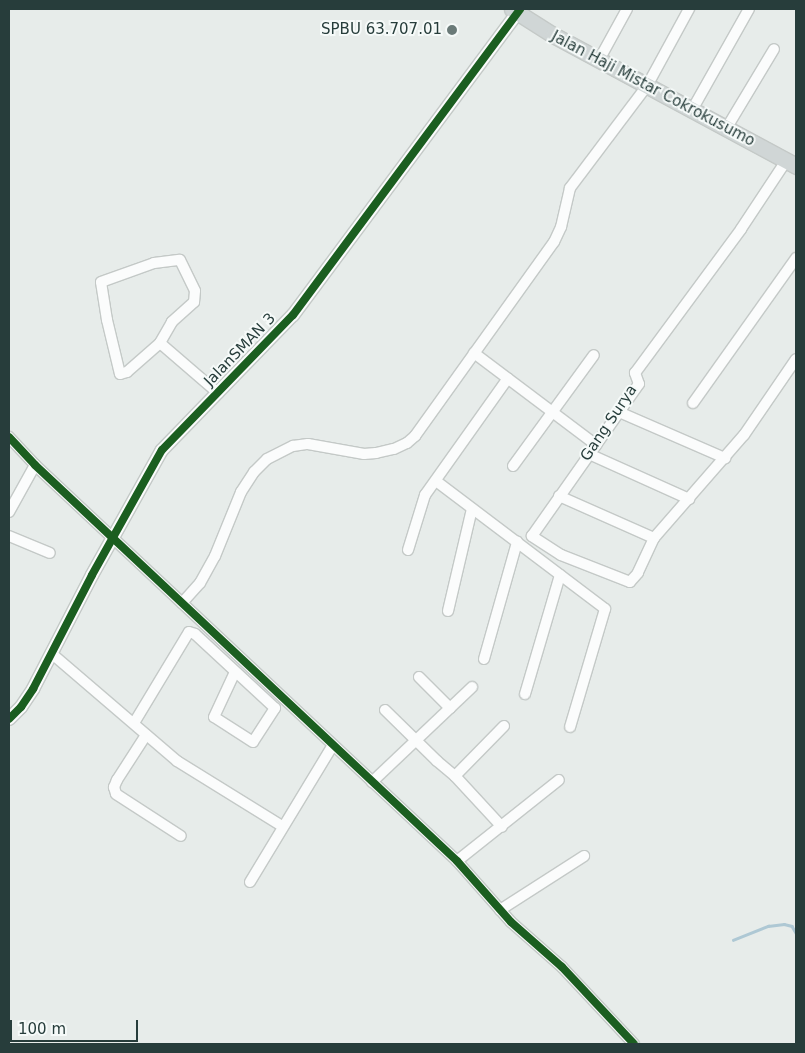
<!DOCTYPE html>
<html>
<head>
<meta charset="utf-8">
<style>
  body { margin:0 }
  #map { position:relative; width:805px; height:1053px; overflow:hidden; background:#e7ecea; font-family:"DejaVu Sans",sans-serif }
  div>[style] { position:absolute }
  .stream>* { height:2.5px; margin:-1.25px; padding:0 1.25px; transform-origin:1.25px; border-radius:1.25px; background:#aec8d4 }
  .roads { filter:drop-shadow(1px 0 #c4c9c7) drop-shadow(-1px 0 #c4c9c7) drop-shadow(0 1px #c4c9c7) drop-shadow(0 -1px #c4c9c7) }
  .minor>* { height:10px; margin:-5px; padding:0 5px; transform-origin:5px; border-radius:5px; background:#fbfcfc }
  .tertiary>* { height:12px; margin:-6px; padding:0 6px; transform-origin:6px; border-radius:6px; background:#fbfcfc }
  .primary>* { height:15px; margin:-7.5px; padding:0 7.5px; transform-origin:7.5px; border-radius:7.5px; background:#d0d6d6 }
  .cycleway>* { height:8px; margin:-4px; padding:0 4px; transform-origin:4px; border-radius:4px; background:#1b5e20 }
  .dots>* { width:14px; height:14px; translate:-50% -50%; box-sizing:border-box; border:2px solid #f6faf9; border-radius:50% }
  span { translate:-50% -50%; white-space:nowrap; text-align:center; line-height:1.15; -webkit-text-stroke:4px #f6faf9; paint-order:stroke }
  .poi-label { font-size:15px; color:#273d3b }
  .right { translate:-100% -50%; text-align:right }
  .street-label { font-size:15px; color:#273d3b }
  .frame { position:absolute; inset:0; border:10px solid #273d3b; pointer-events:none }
  .scale { position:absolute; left:10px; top:1020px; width:128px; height:22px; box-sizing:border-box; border:2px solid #273d3b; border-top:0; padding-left:6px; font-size:15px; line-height:18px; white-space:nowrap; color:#273d3b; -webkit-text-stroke:4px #f6faf9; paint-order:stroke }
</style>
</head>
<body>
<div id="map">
  <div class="stream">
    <i style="left:733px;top:940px;width:38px;rotate:-22deg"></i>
    <i style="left:768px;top:926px;width:16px;rotate:-7deg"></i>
    <i style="left:784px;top:924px;width:8px;rotate:14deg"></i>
    <i style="left:792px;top:926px;width:8px;rotate:60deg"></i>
  </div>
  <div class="roads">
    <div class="minor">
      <i style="left:599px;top:60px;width:58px;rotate:-61.2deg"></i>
      <i style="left:692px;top:110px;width:116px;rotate:-60.6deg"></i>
      <i style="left:726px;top:129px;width:93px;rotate:-59deg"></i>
      <i style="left:180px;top:260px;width:34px;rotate:64deg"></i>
      <i style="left:195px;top:291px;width:11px;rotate:95deg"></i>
      <i style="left:194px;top:302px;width:30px;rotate:138deg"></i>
      <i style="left:172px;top:322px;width:24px;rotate:120deg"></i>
      <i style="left:160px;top:343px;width:44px;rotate:138.7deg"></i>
      <i style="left:127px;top:372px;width:7px;rotate:164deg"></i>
      <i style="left:120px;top:374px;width:56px;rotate:-103.5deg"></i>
      <i style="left:107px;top:320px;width:38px;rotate:-99deg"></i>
      <i style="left:101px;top:282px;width:56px;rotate:-19.7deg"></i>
      <i style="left:154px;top:263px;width:26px;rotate:-7deg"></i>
      <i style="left:160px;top:343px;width:77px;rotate:40.8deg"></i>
      <i style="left:474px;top:353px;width:153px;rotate:37deg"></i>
      <i style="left:693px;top:403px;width:178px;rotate:-54.6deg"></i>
      <i style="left:619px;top:412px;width:116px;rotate:23.5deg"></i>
      <i style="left:9px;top:437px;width:38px;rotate:47deg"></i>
      <i style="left:35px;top:465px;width:579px;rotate:43.18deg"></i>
      <i style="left:457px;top:861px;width:81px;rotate:48.5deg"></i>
      <i style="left:511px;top:922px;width:68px;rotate:41.4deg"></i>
      <i style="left:562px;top:967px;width:105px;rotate:46.9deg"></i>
      <i style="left:589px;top:454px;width:110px;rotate:24.2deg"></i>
      <i style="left:513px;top:466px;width:137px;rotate:-53.9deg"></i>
      <i style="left:436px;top:481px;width:212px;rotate:37.1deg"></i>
      <i style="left:605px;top:609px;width:123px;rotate:106.5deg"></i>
      <i style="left:559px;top:496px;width:104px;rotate:23.9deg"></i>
      <i style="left:654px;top:538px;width:137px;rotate:-48.9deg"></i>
      <i style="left:744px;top:435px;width:92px;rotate:-55.6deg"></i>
      <i style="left:9px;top:512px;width:54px;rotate:-61deg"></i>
      <i style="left:9px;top:536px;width:44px;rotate:22.5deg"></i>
      <i style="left:654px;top:538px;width:38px;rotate:115deg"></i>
      <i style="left:638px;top:573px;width:12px;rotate:132deg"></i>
      <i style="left:630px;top:582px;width:74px;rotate:-158.6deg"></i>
      <i style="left:561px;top:555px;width:35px;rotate:-147deg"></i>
      <i style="left:532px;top:536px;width:186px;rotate:-54.9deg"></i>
      <i style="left:639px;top:384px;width:12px;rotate:-110deg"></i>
      <i style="left:635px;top:373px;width:179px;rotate:-53.6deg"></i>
      <i style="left:741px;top:229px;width:82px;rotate:-56.5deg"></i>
      <i style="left:408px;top:550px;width:58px;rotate:-72.8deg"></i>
      <i style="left:425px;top:495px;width:143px;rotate:-54.6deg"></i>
      <i style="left:182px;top:603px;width:27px;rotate:-48deg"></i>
      <i style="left:200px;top:583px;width:31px;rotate:-61deg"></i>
      <i style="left:215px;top:556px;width:69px;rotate:-67.9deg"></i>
      <i style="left:241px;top:492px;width:24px;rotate:-57deg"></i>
      <i style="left:254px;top:472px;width:18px;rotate:-45deg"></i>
      <i style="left:267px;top:459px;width:29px;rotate:-27deg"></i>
      <i style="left:293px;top:446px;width:15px;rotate:-8deg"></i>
      <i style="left:308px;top:444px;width:57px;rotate:10.1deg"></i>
      <i style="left:364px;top:454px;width:12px;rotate:-5deg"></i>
      <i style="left:376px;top:453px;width:18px;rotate:-13deg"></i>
      <i style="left:394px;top:449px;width:14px;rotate:-25deg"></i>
      <i style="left:407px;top:443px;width:11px;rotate:-41deg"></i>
      <i style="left:415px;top:436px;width:239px;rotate:-54.4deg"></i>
      <i style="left:554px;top:242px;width:17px;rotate:-65deg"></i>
      <i style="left:561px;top:227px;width:40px;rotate:-77deg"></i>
      <i style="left:570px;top:188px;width:128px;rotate:-53deg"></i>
      <i style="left:647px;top:86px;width:88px;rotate:-61.4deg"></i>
      <i style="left:448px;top:611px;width:105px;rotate:-76.8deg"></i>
      <i style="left:51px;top:653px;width:166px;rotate:40.6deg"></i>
      <i style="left:177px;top:761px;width:123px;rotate:31.8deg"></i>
      <i style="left:484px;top:659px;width:122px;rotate:-74.2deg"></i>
      <i style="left:419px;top:677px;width:44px;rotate:45deg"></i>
      <i style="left:525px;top:694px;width:124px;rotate:-73.6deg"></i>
      <i style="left:385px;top:710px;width:73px;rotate:44.4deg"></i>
      <i style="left:437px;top:761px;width:23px;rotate:40deg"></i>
      <i style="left:455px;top:776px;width:69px;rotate:47.3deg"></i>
      <i style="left:134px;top:723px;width:106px;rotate:-58.9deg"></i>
      <i style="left:189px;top:632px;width:6px;rotate:18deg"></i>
      <i style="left:195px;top:634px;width:109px;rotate:42.8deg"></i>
      <i style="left:275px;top:708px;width:40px;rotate:122.9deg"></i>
      <i style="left:253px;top:742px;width:46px;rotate:-147.3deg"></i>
      <i style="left:214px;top:717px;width:50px;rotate:-65deg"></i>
      <i style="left:146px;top:735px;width:54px;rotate:122.8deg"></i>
      <i style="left:117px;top:780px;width:8px;rotate:113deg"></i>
      <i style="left:114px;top:787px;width:7px;rotate:74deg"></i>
      <i style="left:116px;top:794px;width:77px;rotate:32.9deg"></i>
      <i style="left:455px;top:776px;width:70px;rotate:-45.6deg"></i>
      <i style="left:372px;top:782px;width:138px;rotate:-43.5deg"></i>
      <i style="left:457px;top:861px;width:130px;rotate:-38.5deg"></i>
      <i style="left:250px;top:882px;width:160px;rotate:-58.8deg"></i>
      <i style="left:500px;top:910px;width:100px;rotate:-32.7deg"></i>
    </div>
    <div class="tertiary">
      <i style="left:9px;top:719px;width:17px;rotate:-45deg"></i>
      <i style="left:21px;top:707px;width:22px;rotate:-56deg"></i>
      <i style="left:33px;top:689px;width:128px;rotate:-62.6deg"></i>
      <i style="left:92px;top:575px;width:143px;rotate:-60.8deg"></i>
      <i style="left:162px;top:450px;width:188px;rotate:-45.9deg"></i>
      <i style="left:293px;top:315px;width:376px;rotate:-53.4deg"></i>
    </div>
    <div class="primary">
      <i style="left:512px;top:9px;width:49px;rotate:32.4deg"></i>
      <i style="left:553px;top:35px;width:276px;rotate:28.3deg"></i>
    </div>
  </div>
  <div class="cycleway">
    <i style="left:9px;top:437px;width:38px;rotate:47deg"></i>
    <i style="left:35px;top:465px;width:579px;rotate:43.18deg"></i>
    <i style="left:457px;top:861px;width:81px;rotate:48.5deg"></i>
    <i style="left:511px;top:922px;width:68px;rotate:41.4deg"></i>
    <i style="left:562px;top:967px;width:105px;rotate:46.9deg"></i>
    <i style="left:9px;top:719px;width:17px;rotate:-45deg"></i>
    <i style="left:21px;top:707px;width:22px;rotate:-56deg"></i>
    <i style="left:33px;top:689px;width:128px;rotate:-62.6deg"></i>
    <i style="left:92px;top:575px;width:143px;rotate:-60.8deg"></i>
    <i style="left:162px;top:450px;width:188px;rotate:-45.9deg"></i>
    <i style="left:293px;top:315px;width:381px;rotate:-53.4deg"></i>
  </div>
  <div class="dots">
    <i style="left:452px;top:30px;background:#6a7a78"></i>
  </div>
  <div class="poi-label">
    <span class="right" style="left:442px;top:30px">SPBU 63.707.01</span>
  </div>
  <div class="street-label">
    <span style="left:653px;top:89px;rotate:28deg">Jalan Haji Mistar Cokrokusumo</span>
    <span style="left:240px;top:350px;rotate:-46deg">JalanSMAN 3</span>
    <span style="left:609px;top:423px;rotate:-56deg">Gang Surya</span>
  </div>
  <div class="frame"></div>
  <div class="scale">100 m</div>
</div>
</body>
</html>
